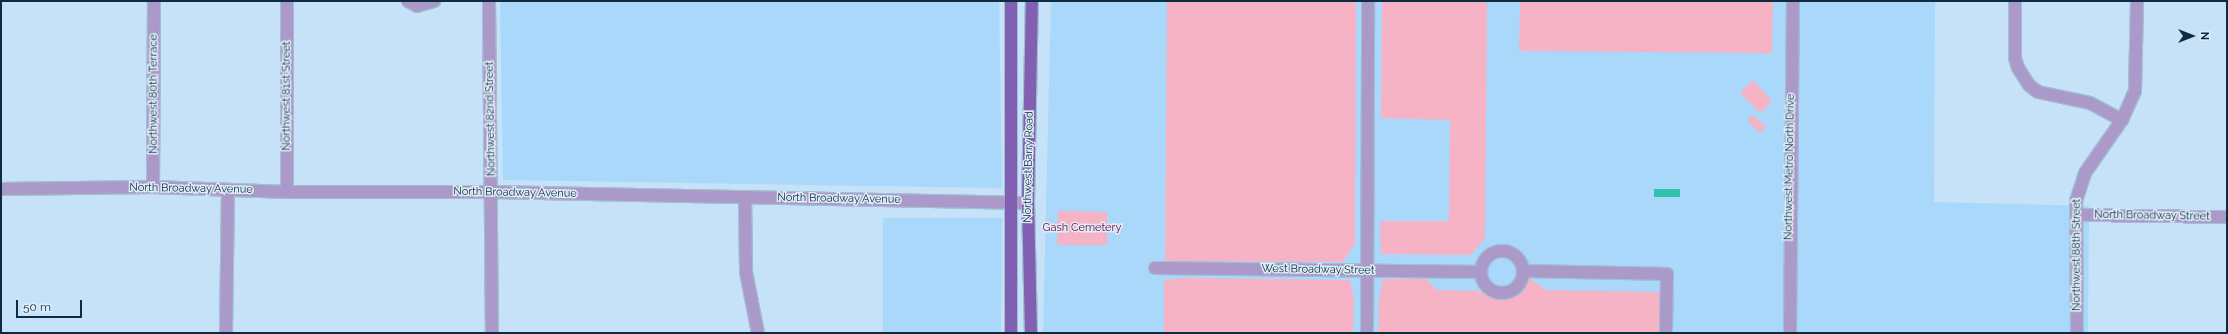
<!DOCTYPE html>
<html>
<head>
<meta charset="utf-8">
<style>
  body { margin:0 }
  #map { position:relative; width:2228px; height:334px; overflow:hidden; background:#c6e2f8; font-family:Raleway,sans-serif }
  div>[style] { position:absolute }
  .built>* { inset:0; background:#a9d8fb }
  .green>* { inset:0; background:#f5b3c5 }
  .water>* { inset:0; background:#30c0ac }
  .roads { filter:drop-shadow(1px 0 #a1bed3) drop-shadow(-1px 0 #a1bed3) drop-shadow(0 1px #a1bed3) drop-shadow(0 -1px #a1bed3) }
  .minor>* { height:12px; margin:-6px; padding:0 6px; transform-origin:6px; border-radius:6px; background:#ab9ac9 }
  .minor>.ring { margin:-6px; padding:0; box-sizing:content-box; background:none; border:12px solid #ab9ac9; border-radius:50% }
  .major>* { height:12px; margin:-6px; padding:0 6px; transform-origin:6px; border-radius:6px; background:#815fb2 }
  span { translate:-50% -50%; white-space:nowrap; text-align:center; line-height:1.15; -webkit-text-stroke:3px #dfedf8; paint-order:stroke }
  .street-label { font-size:11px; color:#0d2c41 }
  .park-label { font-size:11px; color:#74023a }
  .frame { position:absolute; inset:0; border:2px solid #0d2c41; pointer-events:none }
  .north { position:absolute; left:2172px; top:16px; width:40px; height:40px; -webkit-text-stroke:3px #dfedf8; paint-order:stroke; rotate:90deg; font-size:11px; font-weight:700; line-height:16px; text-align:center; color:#0d2c41 }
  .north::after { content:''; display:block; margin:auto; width:14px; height:18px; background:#0d2c41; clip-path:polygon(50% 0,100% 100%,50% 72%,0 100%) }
  .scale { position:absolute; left:16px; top:300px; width:66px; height:18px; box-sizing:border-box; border:2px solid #0d2c41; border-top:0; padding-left:5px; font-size:12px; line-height:14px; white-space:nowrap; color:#0d2c41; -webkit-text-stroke:3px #dfedf8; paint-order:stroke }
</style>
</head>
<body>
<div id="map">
  <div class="built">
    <i style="clip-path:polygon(500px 1px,999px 1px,1002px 188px,503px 180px)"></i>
    <i style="clip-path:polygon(1051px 1px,1935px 1px,1934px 202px,2089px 206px,2088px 333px,1043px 333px)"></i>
    <i style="clip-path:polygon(883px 218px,1002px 218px,1001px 333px,883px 333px)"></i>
  </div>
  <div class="green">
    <i style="clip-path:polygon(1167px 1px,1356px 1px,1355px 243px,1343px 262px,1165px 261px)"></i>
    <i style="clip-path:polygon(1382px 1px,1487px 1px,1485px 238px,1471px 255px,1381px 254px,1380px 221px,1449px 221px,1450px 120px,1381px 118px)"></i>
    <i style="clip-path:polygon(1520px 1px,1773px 1px,1772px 53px,1519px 51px)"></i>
    <i style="clip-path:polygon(1753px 80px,1772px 101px,1760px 113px,1740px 93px)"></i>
    <i style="clip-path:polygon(1753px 115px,1766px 127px,1760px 133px,1747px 120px)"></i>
    <i style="clip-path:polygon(1058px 211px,1107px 212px,1107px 245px,1057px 245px)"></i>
    <i style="clip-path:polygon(1182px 278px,1350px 280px,1354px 299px,1353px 333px,1164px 333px,1164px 280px)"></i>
    <i style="clip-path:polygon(1529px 278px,1546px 290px,1660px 292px,1659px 333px,1378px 333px,1379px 299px,1383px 279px,1426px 279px,1437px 290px,1481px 291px,1496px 300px,1516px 295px)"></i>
  </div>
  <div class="water">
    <i style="clip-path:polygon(1654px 189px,1680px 189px,1680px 197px,1654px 197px)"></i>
  </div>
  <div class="roads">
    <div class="minor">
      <i style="left:287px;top:1px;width:191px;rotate:90deg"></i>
      <i style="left:408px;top:1px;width:10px;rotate:29deg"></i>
      <i style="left:417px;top:6px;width:18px;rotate:-16deg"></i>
      <i style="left:489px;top:1px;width:332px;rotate:89.5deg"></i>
      <i style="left:2015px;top:1px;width:57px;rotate:90deg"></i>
      <i style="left:2015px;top:58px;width:10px;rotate:73deg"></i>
      <i style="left:2018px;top:68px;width:20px;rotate:57deg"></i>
      <i style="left:2029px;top:85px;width:11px;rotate:38deg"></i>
      <i style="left:2038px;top:92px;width:53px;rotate:11.9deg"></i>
      <i style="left:2090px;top:103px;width:36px;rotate:28deg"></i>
      <i style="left:153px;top:187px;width:186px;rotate:-89.7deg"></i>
      <i style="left:1px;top:189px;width:152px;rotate:-0.8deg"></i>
      <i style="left:153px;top:187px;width:134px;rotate:2.1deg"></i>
      <i style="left:287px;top:192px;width:205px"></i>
      <i style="left:492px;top:192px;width:536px;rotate:1.18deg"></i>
      <i style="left:745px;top:197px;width:75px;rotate:89.2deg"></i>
      <i style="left:746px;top:272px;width:62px;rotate:78.9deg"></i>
      <i style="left:2076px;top:215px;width:151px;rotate:0.8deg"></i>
      <i class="ring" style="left:1481px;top:251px;width:30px;height:30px"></i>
      <i style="left:1155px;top:268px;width:326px;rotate:0.7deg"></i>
      <i style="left:1523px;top:271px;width:144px;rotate:1.2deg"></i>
      <i style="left:1667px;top:274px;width:59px;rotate:91deg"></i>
      <i style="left:226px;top:333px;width:143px;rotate:-89.2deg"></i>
      <i style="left:1367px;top:333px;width:332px;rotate:-89.8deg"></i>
      <i style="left:1790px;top:333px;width:332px;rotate:-89.5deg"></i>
      <i style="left:2077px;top:333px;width:132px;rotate:-90.4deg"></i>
      <i style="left:2076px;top:201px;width:29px;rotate:-72deg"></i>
      <i style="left:2085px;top:173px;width:65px;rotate:-55.1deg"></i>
      <i style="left:2122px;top:120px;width:32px;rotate:-66deg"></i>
      <i style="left:2135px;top:91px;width:90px;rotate:-88.7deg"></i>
    </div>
    <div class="major">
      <i style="left:1011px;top:333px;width:332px;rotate:-90deg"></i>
      <i style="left:1031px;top:333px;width:130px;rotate:-91.3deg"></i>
      <i style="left:1028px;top:203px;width:202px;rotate:-88.9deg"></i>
    </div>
  </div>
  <div class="street-label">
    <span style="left:154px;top:94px;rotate:-90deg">Northwest 80th Terrace</span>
    <span style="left:287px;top:96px;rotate:-90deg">Northwest 81st Street</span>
    <span style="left:491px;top:119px;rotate:-91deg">Northwest 82nd Street</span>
    <span style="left:1029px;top:167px;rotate:-89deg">Northwest Barry Road</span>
    <span style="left:1790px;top:167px;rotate:-89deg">Northwest Metro North Drive</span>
    <span style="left:191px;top:189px;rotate:1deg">North Broadway Avenue</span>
    <span style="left:515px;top:193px;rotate:1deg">North Broadway Avenue</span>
    <span style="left:839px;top:199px;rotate:1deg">North Broadway Avenue</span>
    <span style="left:2152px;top:216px;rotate:1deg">North Broadway Street</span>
    <span style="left:2077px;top:255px;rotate:-90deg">Northwest 88th Street</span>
    <span style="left:1318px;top:270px;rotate:1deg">West Broadway Street</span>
  </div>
  <div class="park-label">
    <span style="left:1082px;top:228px">Gash Cemetery</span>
  </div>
  <div class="frame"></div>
  <div class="north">N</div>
  <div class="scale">50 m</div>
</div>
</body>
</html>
